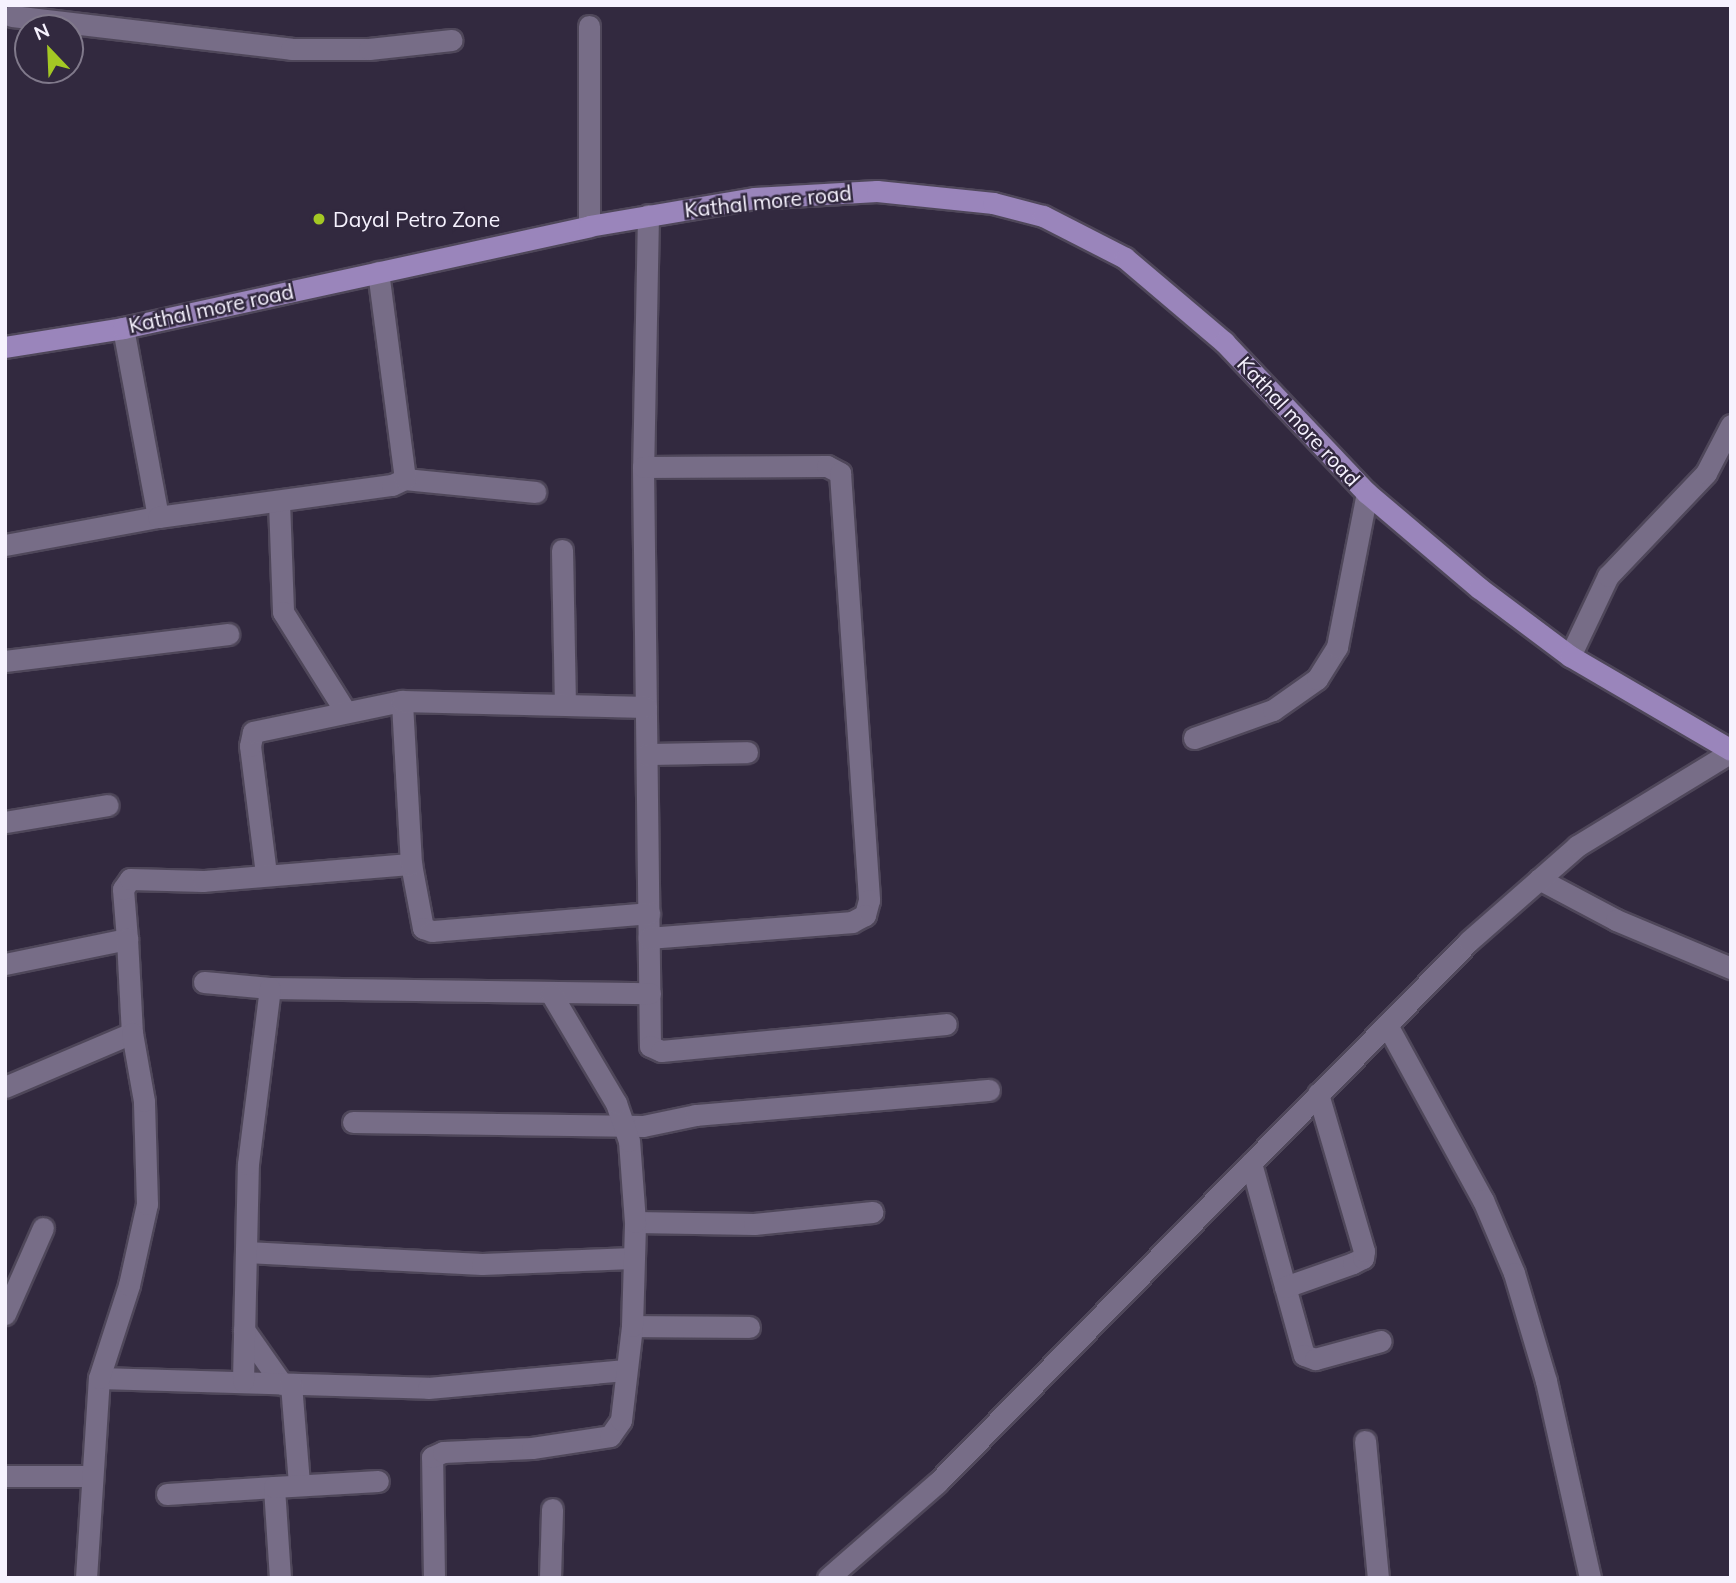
<!DOCTYPE html>
<html>
<head>
<meta charset="utf-8">
<style>
  body { margin:0 }
  #map { position:relative; width:1736px; height:1583px; overflow:hidden; background:#32293f; font-family:Mulish,sans-serif }
  div>[style] { position:absolute }
  .roads { filter:drop-shadow(2px 0 #4f475a) drop-shadow(-2px 0 #4f475a) drop-shadow(0 2px #4f475a) drop-shadow(0 -2px #4f475a) }
  .minor>* { height:21px; margin:-10.5px; padding:0 10.5px; transform-origin:10.5px; border-radius:10.5px; background:#776d87 }
  .major>* { height:21px; margin:-10.5px; padding:0 10.5px; transform-origin:10.5px; border-radius:10.5px; background:#9a85bb }
  .dots>* { width:19px; height:19px; translate:-50% -50%; box-sizing:border-box; border:4px solid #32293f; border-radius:50% }
  span { translate:-50% -50%; white-space:nowrap; text-align:center; line-height:1.15; -webkit-text-stroke:5px #32293f; paint-order:stroke }
  .street-label { font-size:21px; color:#f6f2fe }
  .poi-label { font-size:21px; color:#f6f2fe }
  .left { translate:0 -50%; text-align:left }
  .frame { position:absolute; inset:0; border:7px solid #f6f2fe; pointer-events:none }
  .north { position:absolute; left:14px; top:14px; width:70px; height:70px; box-sizing:border-box; background:#32293f; border:2px solid #80798b; border-radius:50%; rotate:337deg; font-size:19px; font-weight:700; line-height:28px; text-align:center; color:#f6f2fe }
  .north::after { content:''; display:block; margin:auto; width:24px; height:32px; background:#a4c824; clip-path:polygon(50% 0,100% 100%,50% 72%,0 100%) }
</style>
</head>
<body>
<div id="map">
  <div class="roads">
    <div class="minor">
      <i style="left:12px;top:16px;width:281px;rotate:6.7deg"></i>
      <i style="left:291px;top:49px;width:78px"></i>
      <i style="left:369px;top:49px;width:83px;rotate:-6.2deg"></i>
      <i style="left:589px;top:26px;width:200px;rotate:90deg"></i>
      <i style="left:648px;top:215px;width:252px;rotate:91.1deg"></i>
      <i style="left:643px;top:467px;width:579px;rotate:89.31deg"></i>
      <i style="left:650px;top:1046px;width:12px;rotate:24deg"></i>
      <i style="left:661px;top:1051px;width:286px;rotate:-5.4deg"></i>
      <i style="left:123px;top:328px;width:192px;rotate:79.5deg"></i>
      <i style="left:643px;top:467px;width:184px;rotate:-0.3deg"></i>
      <i style="left:827px;top:466px;width:15px;rotate:28deg"></i>
      <i style="left:840px;top:473px;width:428px;rotate:86.1deg"></i>
      <i style="left:869px;top:900px;width:16px;rotate:105deg"></i>
      <i style="left:865px;top:915px;width:15px;rotate:152deg"></i>
      <i style="left:852px;top:922px;width:204px;rotate:175.5deg"></i>
      <i style="left:405px;top:479px;width:131px;rotate:5.7deg"></i>
      <i style="left:279px;top:502px;width:110px;rotate:87.9deg"></i>
      <i style="left:283px;top:612px;width:117px;rotate:57.9deg"></i>
      <i style="left:5px;top:545px;width:156px;rotate:-10.4deg"></i>
      <i style="left:158px;top:517px;width:236px;rotate:-7.8deg"></i>
      <i style="left:392px;top:485px;width:14px;rotate:-25deg"></i>
      <i style="left:405px;top:479px;width:209px;rotate:-97.4deg"></i>
      <i style="left:562px;top:550px;width:154px;rotate:88.9deg"></i>
      <i style="left:1570px;top:656px;width:89px;rotate:-64.6deg"></i>
      <i style="left:1608px;top:576px;width:142px;rotate:-46.4deg"></i>
      <i style="left:1706px;top:473px;width:54px;rotate:-62.5deg"></i>
      <i style="left:5px;top:661px;width:225px;rotate:-6.9deg"></i>
      <i style="left:1194px;top:738px;width:84px;rotate:-19.5deg"></i>
      <i style="left:1273px;top:710px;width:54px;rotate:-35.2deg"></i>
      <i style="left:1317px;top:679px;width:38px;rotate:-58deg"></i>
      <i style="left:1337px;top:647px;width:157px;rotate:-79deg"></i>
      <i style="left:647px;top:754px;width:100px;rotate:-1.1deg"></i>
      <i style="left:5px;top:822px;width:104px;rotate:-9.4deg"></i>
      <i style="left:411px;top:864px;width:65px;rotate:79.4deg"></i>
      <i style="left:423px;top:928px;width:9px;rotate:18deg"></i>
      <i style="left:432px;top:931px;width:218px;rotate:-4.7deg"></i>
      <i style="left:266px;top:874px;width:129px;rotate:-97.1deg"></i>
      <i style="left:250px;top:746px;width:14px;rotate:-78deg"></i>
      <i style="left:253px;top:732px;width:152px;rotate:-11.8deg"></i>
      <i style="left:1539px;top:879px;width:87px;rotate:28deg"></i>
      <i style="left:1616px;top:920px;width:125px;rotate:22.7deg"></i>
      <i style="left:127px;top:939px;width:50px;rotate:-94.6deg"></i>
      <i style="left:123px;top:889px;width:12px;rotate:-55deg"></i>
      <i style="left:130px;top:879px;width:73px;rotate:1.6deg"></i>
      <i style="left:203px;top:881px;width:209px;rotate:-4.7deg"></i>
      <i style="left:411px;top:864px;width:163px;rotate:-93.2deg"></i>
      <i style="left:402px;top:701px;width:244px;rotate:1.4deg"></i>
      <i style="left:5px;top:964px;width:125px;rotate:-11.6deg"></i>
      <i style="left:127px;top:939px;width:94px;rotate:87deg"></i>
      <i style="left:132px;top:1033px;width:138px;rotate:157deg"></i>
      <i style="left:204px;top:982px;width:66px;rotate:5.2deg"></i>
      <i style="left:270px;top:988px;width:380px;rotate:0.8deg"></i>
      <i style="left:1387px;top:1025px;width:200px;rotate:61.3deg"></i>
      <i style="left:1483px;top:1200px;width:79px;rotate:67deg"></i>
      <i style="left:1514px;top:1273px;width:113px;rotate:73.5deg"></i>
      <i style="left:1546px;top:1381px;width:202px;rotate:77.4deg"></i>
      <i style="left:353px;top:1122px;width:290px;rotate:0.8deg"></i>
      <i style="left:643px;top:1126px;width:54px;rotate:-11.7deg"></i>
      <i style="left:696px;top:1115px;width:294px;rotate:-4.9deg"></i>
      <i style="left:1251px;top:1163px;width:199px;rotate:74.6deg"></i>
      <i style="left:1304px;top:1355px;width:12px;rotate:20deg"></i>
      <i style="left:1315px;top:1359px;width:68px;rotate:-15.3deg"></i>
      <i style="left:635px;top:1222px;width:119px;rotate:1deg"></i>
      <i style="left:754px;top:1224px;width:119px;rotate:-5.8deg"></i>
      <i style="left:246px;top:1252px;width:236px;rotate:2.9deg"></i>
      <i style="left:482px;top:1264px;width:150px;rotate:-2.3deg"></i>
      <i style="left:1285px;top:1287px;width:72px;rotate:-19.4deg"></i>
      <i style="left:1353px;top:1263px;width:11px;rotate:-27deg"></i>
      <i style="left:1363px;top:1258px;width:7px;rotate:-82deg"></i>
      <i style="left:1364px;top:1251px;width:164px;rotate:-106.3deg"></i>
      <i style="left:5px;top:1314px;width:94px;rotate:-66.2deg"></i>
      <i style="left:632px;top:1326px;width:117px;rotate:0.5deg"></i>
      <i style="left:244px;top:1330px;width:66px;rotate:54.9deg"></i>
      <i style="left:99px;top:1378px;width:329px;rotate:1.7deg"></i>
      <i style="left:428px;top:1388px;width:198px;rotate:-5.2deg"></i>
      <i style="left:243px;top:1381px;width:217px;rotate:-88.7deg"></i>
      <i style="left:248px;top:1164px;width:177px;rotate:-82.9deg"></i>
      <i style="left:291px;top:1384px;width:100px;rotate:85.4deg"></i>
      <i style="left:1365px;top:1441px;width:138px;rotate:84.6deg"></i>
      <i style="left:5px;top:1476px;width:85px"></i>
      <i style="left:167px;top:1494px;width:107px;rotate:-3.7deg"></i>
      <i style="left:86px;top:1578px;width:200px;rotate:-86.3deg"></i>
      <i style="left:99px;top:1378px;width:98px;rotate:-72.1deg"></i>
      <i style="left:129px;top:1285px;width:83px;rotate:-77.5deg"></i>
      <i style="left:147px;top:1204px;width:103px;rotate:-91.7deg"></i>
      <i style="left:144px;top:1101px;width:69px;rotate:-100deg"></i>
      <i style="left:280px;top:1578px;width:91px;rotate:-93.8deg"></i>
      <i style="left:274px;top:1487px;width:104px;rotate:-3.3deg"></i>
      <i style="left:434px;top:1578px;width:121px;rotate:-90.9deg"></i>
      <i style="left:432px;top:1457px;width:12px;rotate:-24deg"></i>
      <i style="left:443px;top:1452px;width:89px;rotate:-2.6deg"></i>
      <i style="left:532px;top:1448px;width:79px;rotate:-8.7deg"></i>
      <i style="left:610px;top:1436px;width:19px;rotate:-55deg"></i>
      <i style="left:621px;top:1420px;width:95px;rotate:-83.3deg"></i>
      <i style="left:632px;top:1326px;width:104px;rotate:-88.3deg"></i>
      <i style="left:635px;top:1222px;width:81px;rotate:-94.2deg"></i>
      <i style="left:629px;top:1141px;width:40px;rotate:-108.9deg"></i>
      <i style="left:616px;top:1103px;width:126px;rotate:-120.7deg"></i>
      <i style="left:550px;top:1578px;width:69px;rotate:-88.3deg"></i>
      <i style="left:828px;top:1578px;width:145px;rotate:-41.1deg"></i>
      <i style="left:937px;top:1483px;width:759px;rotate:-45.53deg"></i>
      <i style="left:1469px;top:941px;width:144px;rotate:-41.3deg"></i>
      <i style="left:1577px;top:846px;width:180px;rotate:-31.4deg"></i>
    </div>
    <div class="major">
      <i style="left:5px;top:347px;width:120px;rotate:-9.1deg"></i>
      <i style="left:123px;top:328px;width:477px;rotate:-12.3deg"></i>
      <i style="left:589px;top:226px;width:167px;rotate:-9.6deg"></i>
      <i style="left:754px;top:198px;width:123px;rotate:-3.3deg"></i>
      <i style="left:877px;top:191px;width:117px;rotate:5.9deg"></i>
      <i style="left:993px;top:203px;width:52px;rotate:14.6deg"></i>
      <i style="left:1043px;top:216px;width:92px;rotate:27.1deg"></i>
      <i style="left:1125px;top:258px;width:130px;rotate:40.3deg"></i>
      <i style="left:1224px;top:342px;width:208px;rotate:46.6deg"></i>
      <i style="left:1367px;top:493px;width:147px;rotate:40.3deg"></i>
      <i style="left:1479px;top:588px;width:114px;rotate:36.8deg"></i>
      <i style="left:1570px;top:656px;width:186px;rotate:30.3deg"></i>
    </div>
  </div>
  <div class="dots">
    <i style="left:319px;top:219px;background:#a4c824"></i>
  </div>
  <div class="street-label">
    <span style="left:768px;top:201px;rotate:-6deg">Kathal more road</span>
    <span style="left:211px;top:308px;rotate:-12deg">Kathal more road</span>
    <span style="left:1299px;top:421px;rotate:47deg">Kathal more road</span>
  </div>
  <div class="poi-label">
    <span class="left" style="left:333px;top:219px">Dayal Petro Zone</span>
  </div>
  <div class="frame"></div>
  <div class="north">N</div>
</div>
</body>
</html>
